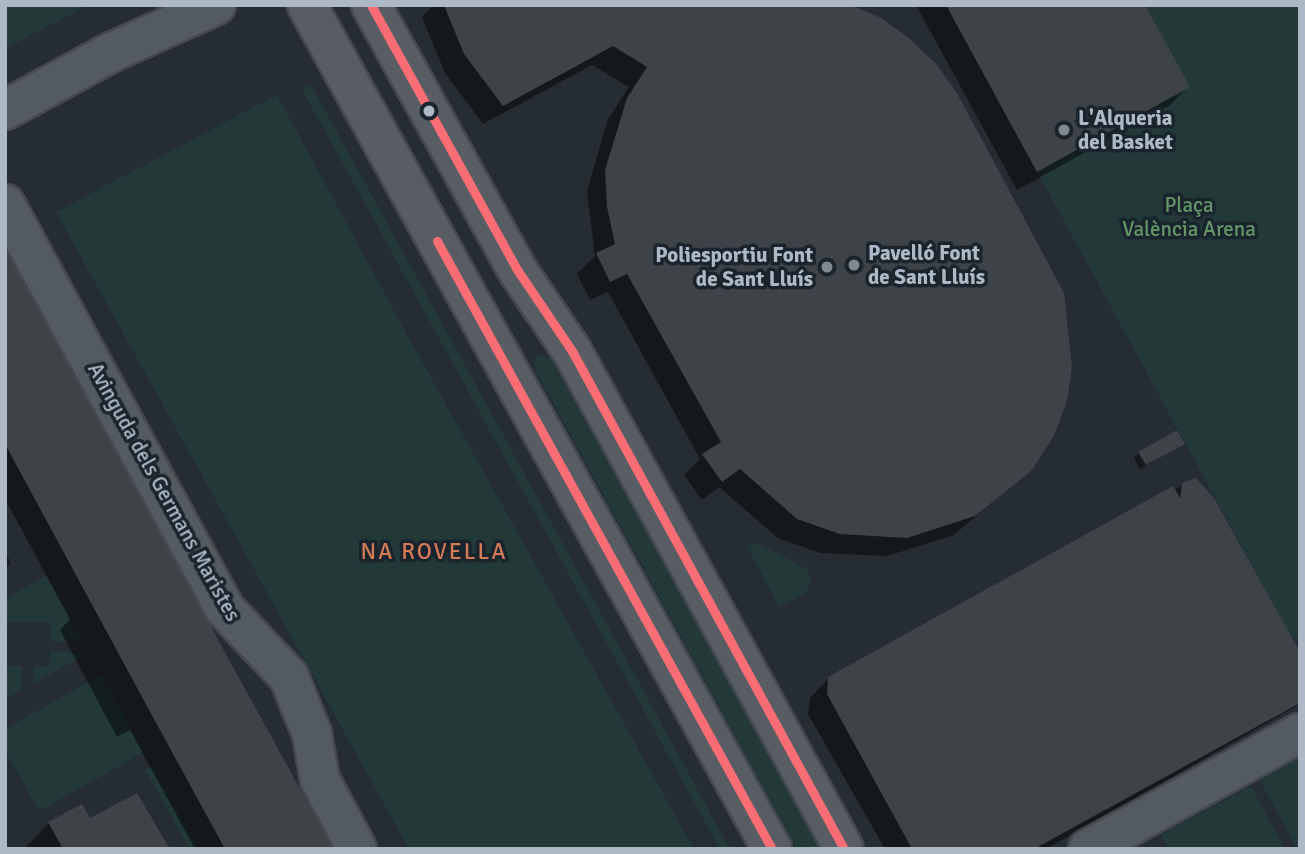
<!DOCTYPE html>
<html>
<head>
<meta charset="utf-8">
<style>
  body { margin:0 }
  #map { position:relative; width:1305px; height:854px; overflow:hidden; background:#262d32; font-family:Signika,sans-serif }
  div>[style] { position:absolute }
  .green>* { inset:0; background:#233938 }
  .shadow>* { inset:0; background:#0007 }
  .building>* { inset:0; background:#3d4347 }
  .roads { filter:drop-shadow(2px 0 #44494d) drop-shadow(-2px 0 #44494d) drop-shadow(0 2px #44494d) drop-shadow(0 -2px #44494d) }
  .minor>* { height:38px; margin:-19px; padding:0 19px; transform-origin:19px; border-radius:19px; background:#545b60 }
  .major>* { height:38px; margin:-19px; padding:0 19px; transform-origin:19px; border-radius:19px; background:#575d63 }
  .bus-1>* { height:9px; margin:-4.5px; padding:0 4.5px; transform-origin:4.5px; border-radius:4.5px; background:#fb6d75 }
  .dots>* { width:19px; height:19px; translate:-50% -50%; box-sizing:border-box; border:4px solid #19242d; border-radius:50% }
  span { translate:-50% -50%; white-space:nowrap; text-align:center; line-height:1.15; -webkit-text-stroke:7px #19242d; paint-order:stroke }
  .poi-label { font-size:21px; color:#adbac5; font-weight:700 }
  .left { translate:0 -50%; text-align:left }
  .right { translate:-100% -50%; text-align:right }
  .park-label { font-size:21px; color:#659668 }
  .street-label { font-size:21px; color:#adbac5 }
  .neighbourhood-label { font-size:23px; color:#d57b58; letter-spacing:2px }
  .frame { position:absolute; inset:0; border:7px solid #adbac5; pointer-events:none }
</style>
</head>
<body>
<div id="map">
  <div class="green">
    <i style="clip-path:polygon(5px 5px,88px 5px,5px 49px)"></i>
    <i style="clip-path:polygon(946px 5px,1300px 5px,1300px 637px,1293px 640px)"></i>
    <i style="clip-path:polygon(311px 85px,375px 201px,730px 849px,720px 849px,302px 89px)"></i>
    <i style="clip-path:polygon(277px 95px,405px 331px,694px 849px,409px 849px,56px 212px)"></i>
    <i style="clip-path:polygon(536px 354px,551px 359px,820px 849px,797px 849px,534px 368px)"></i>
    <i style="clip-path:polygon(757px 543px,807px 569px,811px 578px,806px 593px,779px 607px,747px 546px)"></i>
    <i style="clip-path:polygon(46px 576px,82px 642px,50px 641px,50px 622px,8px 622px,5px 641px,5px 598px)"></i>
    <i style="clip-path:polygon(7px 652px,7px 666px,22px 666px,22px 690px,5px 699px)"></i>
    <i style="clip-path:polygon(50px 652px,88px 653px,33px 684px,34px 667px,49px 667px)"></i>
    <i style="clip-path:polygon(101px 675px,144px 752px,39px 811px,5px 750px,5px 729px)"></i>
    <i style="clip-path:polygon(1300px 758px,1300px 849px,1297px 849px,1260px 780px)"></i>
    <i style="clip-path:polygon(152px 766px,198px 849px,190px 849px,145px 770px)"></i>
    <i style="clip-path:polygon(1251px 786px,1285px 849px,1169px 849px,1161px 835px)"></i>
  </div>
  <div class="shadow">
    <i style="clip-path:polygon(433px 5px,834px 5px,1062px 294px,1071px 367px,1029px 470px,954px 535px,887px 556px,820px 553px,778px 538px,719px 487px,702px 500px,684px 475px,700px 459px,608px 292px,590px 300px,577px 274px,595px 256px,587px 191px,608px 119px,629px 87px,592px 65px,483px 124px,445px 73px,422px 17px)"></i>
    <i style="clip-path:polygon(916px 5px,1143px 5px,1188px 87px,1169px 106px,1017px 190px)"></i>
    <i style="clip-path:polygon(5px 252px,331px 849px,195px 849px,130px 730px,117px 737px,60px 630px,70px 619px,5px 499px)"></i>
    <i style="clip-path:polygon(1183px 444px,1140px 469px,1134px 458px,1139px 453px)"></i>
    <i style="clip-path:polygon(1199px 482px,1300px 656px,1300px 704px,1046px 849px,885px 849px,808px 714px,810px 698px,829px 678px,1183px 485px)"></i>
    <i style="clip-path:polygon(5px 552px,11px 563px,5px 568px)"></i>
    <i style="clip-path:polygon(89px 820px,168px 849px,24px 849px,49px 823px)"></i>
  </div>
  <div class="building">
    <i style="clip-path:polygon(444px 5px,851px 5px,881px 18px,910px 39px,937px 65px,958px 95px,1064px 293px,1072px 367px,1067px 401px,1054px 436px,1031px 471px,975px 516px,907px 538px,840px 534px,797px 519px,740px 469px,722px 482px,702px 454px,721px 442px,627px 274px,610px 282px,596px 253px,615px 244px,607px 207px,605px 170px,627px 98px,647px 67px,613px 46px,503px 106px,464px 54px)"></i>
    <i style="clip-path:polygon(946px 5px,1145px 5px,1190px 87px,1037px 172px)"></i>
    <i style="clip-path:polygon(5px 248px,222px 647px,333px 849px,225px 849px,148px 708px,5px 444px)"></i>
    <i style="clip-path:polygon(1177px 430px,1185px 444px,1146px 465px,1138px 452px)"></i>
    <i style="clip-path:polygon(1196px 478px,1214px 498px,1300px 652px,1300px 703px,1034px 849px,912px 849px,827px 694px,828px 677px,1173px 486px,1180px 498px,1182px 483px)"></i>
    <i style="clip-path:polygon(137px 793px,170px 849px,63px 849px,48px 822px,82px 804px,90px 818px)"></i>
  </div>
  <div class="roads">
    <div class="minor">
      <i style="left:5px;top:110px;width:122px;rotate:-28.5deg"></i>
      <i style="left:112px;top:52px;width:114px;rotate:-24.3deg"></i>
      <i style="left:5px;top:204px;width:461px;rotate:61.5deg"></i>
      <i style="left:225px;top:609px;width:93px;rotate:46.7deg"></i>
      <i style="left:289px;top:677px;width:61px;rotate:68deg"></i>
      <i style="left:312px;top:734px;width:47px;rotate:80.1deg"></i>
      <i style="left:320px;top:780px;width:78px;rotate:61.8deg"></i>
      <i style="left:1088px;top:849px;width:242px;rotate:-28.7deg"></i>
    </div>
    <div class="major">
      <i style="left:307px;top:5px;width:964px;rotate:61.15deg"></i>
      <i style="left:371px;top:5px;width:300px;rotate:61.1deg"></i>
      <i style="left:516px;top:268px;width:100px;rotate:56deg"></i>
      <i style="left:572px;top:351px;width:567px;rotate:61.36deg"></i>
    </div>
  </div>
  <div class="bus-1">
    <i style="left:371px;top:5px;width:300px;rotate:61.1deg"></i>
    <i style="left:516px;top:268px;width:100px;rotate:56deg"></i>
    <i style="left:572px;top:351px;width:567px;rotate:61.36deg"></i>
    <i style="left:437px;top:241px;width:694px;rotate:61.15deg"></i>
  </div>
  <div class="dots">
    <i style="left:429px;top:111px;background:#adbac5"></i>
    <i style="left:1064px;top:130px;background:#7e8992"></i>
    <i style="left:854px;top:265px;background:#7e8992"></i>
    <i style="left:827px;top:267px;background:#7e8992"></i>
  </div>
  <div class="poi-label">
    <span class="left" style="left:1078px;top:130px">L'Alqueria<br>del Basket</span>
    <span class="left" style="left:868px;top:265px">Pavelló Font<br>de Sant Lluís</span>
    <span class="right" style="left:813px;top:267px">Poliesportiu Font<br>de Sant Lluís</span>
  </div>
  <div class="park-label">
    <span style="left:1189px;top:217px">Plaça<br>València Arena</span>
  </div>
  <div class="street-label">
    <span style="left:164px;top:492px;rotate:61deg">Avinguda dels Germans Maristes</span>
  </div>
  <div class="neighbourhood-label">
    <span style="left:434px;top:552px">NA ROVELLA</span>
  </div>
  <div class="frame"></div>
</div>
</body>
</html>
